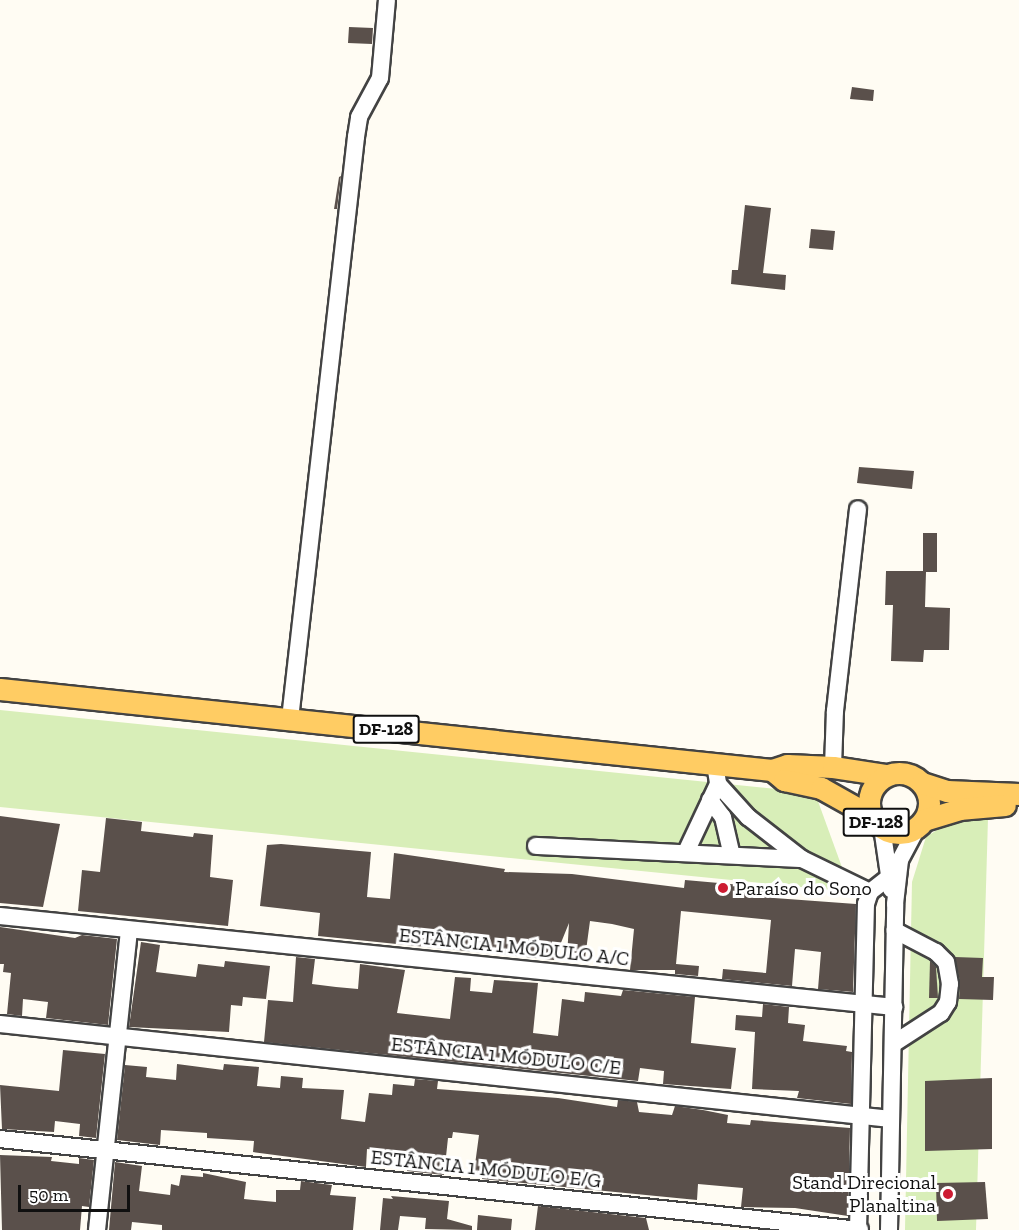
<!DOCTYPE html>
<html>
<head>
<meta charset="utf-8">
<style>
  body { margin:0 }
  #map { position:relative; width:1019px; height:1230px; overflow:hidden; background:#fffcf3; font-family:"Zilla Slab",serif }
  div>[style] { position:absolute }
  .green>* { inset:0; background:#d8eeb8 }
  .building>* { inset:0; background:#5a504b }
  .roads { filter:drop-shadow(2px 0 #434343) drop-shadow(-2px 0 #434343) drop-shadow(0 2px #434343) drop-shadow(0 -2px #434343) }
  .minor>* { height:16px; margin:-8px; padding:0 8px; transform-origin:8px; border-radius:8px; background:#fff }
  .major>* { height:21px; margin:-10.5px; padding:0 10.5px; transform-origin:10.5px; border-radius:10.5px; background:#ffcc63 }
  .major>.ring { margin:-10.5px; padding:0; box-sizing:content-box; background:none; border:21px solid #ffcc63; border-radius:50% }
  .dots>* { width:16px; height:16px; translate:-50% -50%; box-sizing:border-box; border:3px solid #fff; border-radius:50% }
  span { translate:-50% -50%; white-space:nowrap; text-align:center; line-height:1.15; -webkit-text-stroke:6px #fff; paint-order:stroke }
  .shield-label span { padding:2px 4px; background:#fff; border:2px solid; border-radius:4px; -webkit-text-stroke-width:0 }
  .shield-label { font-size:18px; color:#101010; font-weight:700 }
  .poi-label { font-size:20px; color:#101010 }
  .left { translate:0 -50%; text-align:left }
  .right { translate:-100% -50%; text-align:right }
  .street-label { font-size:20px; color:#101010 }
  .scale { position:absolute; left:18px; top:1185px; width:112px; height:27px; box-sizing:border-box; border:3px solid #101010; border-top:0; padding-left:8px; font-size:18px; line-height:21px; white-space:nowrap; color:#101010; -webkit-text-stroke:4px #fff; paint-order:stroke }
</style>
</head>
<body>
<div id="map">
  <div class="green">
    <i style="clip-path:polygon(0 710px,815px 793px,851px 892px,0 807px)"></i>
    <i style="clip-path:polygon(988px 818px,976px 1230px,905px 1230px,912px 882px,926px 837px,951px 821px)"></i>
  </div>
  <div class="building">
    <i style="clip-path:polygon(349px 27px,373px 28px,372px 44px,348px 43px)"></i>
    <i style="clip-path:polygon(852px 87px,874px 90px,873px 101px,850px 99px)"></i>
    <i style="clip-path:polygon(341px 176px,337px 209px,334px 209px,339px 177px)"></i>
    <i style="clip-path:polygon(745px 205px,771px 208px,763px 273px,786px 275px,785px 290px,731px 284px,732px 270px,738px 270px)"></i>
    <i style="clip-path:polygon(811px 229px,835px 231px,833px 250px,809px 248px)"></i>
    <i style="clip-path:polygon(859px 467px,914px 471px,912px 489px,857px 483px)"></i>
    <i style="clip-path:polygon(923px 533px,937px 533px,937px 572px,926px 572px,925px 607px,950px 608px,949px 650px,924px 650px,923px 662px,891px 661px,893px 605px,885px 605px,886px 571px,923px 571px)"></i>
    <i style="clip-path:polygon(0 816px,60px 824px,43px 907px,0 903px)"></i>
    <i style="clip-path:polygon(106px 818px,142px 822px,141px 831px,193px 837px,194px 833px,213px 835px,210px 877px,233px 880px,228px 926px,78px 911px,82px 870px,100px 872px)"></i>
    <i style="clip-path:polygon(281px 844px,371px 852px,367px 897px,390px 899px,394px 853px,505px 869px,504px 872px,572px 874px,684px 888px,685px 880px,775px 888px,774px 898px,856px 904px,853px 992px,818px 989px,821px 952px,795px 949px,792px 986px,722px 979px,723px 969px,766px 973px,771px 920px,681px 911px,676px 964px,699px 966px,698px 976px,675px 974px,675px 970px,630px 970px,634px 929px,612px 924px,590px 921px,585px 958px,567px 957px,569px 923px,554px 960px,318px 936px,320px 913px,260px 906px,267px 845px)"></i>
    <i style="clip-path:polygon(0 927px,75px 938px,82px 935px,117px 939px,108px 1025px,46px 1018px,48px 1002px,23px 999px,22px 1016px,7px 1014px,11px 973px,3px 972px,4px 964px,0 964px)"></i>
    <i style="clip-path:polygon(141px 942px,160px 945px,156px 972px,196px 977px,198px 964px,224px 967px,225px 961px,270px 966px,266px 999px,243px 997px,242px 1006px,231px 1005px,229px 1032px,129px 1027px)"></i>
    <i style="clip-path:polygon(296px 957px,315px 959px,312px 984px,336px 987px,358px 989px,360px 964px,405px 970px,397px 1013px,450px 1019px,455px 977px,471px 978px,470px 991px,492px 993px,494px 980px,538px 983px,533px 1033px,558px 1036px,562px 999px,584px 1002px,585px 992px,621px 996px,623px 990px,695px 997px,691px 1043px,736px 1048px,731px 1089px,663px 1084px,664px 1071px,640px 1068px,638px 1081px,264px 1042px,268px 1000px,293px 1002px)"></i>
    <i style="clip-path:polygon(955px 957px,983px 958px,982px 977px,994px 977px,993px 1000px,959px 999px,960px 982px)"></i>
    <i style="clip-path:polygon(930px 961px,936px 967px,938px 998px,929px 998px)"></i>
    <i style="clip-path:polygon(763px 1004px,789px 1007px,788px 1023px,805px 1025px,803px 1041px,847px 1046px,846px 1051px,852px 1052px,851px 1104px,797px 1098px,799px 1091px,752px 1089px,755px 1032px,735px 1030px,736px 1015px,762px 1017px)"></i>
    <i style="clip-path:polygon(63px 1050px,105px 1054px,96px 1138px,79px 1136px,80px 1124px,55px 1121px,54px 1132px,2px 1129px,0 1085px,59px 1091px)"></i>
    <i style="clip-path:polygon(177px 1064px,223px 1070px,224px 1064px,259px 1067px,257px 1086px,280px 1088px,281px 1076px,303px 1078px,302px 1088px,344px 1090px,341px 1119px,365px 1122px,369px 1093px,392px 1095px,393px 1084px,414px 1086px,415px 1079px,438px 1081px,437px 1089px,558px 1098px,617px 1107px,618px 1100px,637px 1102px,639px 1112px,672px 1115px,675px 1106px,703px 1110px,728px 1115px,727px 1123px,750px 1125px,751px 1120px,850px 1128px,848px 1216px,795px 1208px,741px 1207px,743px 1188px,698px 1184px,697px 1200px,482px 1179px,483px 1173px,474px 1172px,479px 1135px,453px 1132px,452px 1138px,448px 1138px,444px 1175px,407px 1171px,408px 1153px,367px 1149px,366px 1167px,253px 1152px,254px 1141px,207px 1138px,207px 1133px,161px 1130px,160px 1145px,117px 1140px,125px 1065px,147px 1067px,146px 1077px,176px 1080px)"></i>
    <i style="clip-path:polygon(992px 1078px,992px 1149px,925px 1151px,925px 1081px)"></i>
    <i style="clip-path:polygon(0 1155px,52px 1157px,51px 1161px,79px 1164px,79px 1158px,94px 1160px,89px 1207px,82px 1206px,80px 1230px,2px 1230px)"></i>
    <i style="clip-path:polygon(115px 1162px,142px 1166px,139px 1191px,170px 1195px,171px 1184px,179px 1186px,181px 1175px,203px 1177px,203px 1173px,246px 1182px,244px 1199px,276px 1202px,276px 1190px,300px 1190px,301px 1181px,332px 1185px,330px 1195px,356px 1197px,353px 1230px,162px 1230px,162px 1225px,132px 1222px,131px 1230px,109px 1230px)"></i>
    <i style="clip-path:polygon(985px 1182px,988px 1219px,937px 1221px,936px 1183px)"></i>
    <i style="clip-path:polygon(391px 1196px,449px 1201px,447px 1219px,472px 1226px,472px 1230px,425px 1229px,426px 1218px,400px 1216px,398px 1230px,380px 1230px,383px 1198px,393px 1199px)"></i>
    <i style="clip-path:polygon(538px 1206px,646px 1218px,649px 1230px,535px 1230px)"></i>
    <i style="clip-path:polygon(478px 1215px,512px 1219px,511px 1230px,477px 1230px)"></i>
  </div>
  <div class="roads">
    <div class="minor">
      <i style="left:290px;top:719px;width:586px;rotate:-83.53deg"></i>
      <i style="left:356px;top:137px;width:20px;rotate:-81deg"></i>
      <i style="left:359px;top:117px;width:44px;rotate:-61.7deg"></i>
      <i style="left:380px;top:78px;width:78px;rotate:-84.9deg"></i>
      <i style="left:715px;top:764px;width:20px;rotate:81deg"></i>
      <i style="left:718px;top:784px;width:45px;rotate:47.7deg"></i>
      <i style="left:748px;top:817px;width:68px;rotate:37.9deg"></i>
      <i style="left:802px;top:859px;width:76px;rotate:25.9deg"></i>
      <i style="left:833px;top:767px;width:56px;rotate:-88deg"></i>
      <i style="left:835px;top:711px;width:203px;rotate:-83.5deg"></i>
      <i style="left:710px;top:800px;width:21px;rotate:53deg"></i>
      <i style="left:723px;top:817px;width:39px;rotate:77deg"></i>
      <i style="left:882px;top:827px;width:63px;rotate:81.7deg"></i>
      <i style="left:536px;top:846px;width:266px;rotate:2.8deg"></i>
      <i style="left:686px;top:852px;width:75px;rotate:-64.8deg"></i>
      <i style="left:0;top:916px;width:899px;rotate:5.81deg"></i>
      <i style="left:0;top:1024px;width:896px;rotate:6.09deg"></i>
      <i style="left:893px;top:1044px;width:57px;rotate:-32.9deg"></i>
      <i style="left:941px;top:1013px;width:13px;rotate:-58deg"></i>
      <i style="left:948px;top:1002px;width:18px;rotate:-84deg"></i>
      <i style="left:950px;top:984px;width:22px;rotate:-100deg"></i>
      <i style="left:946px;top:962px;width:14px;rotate:-135deg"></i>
      <i style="left:936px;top:952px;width:47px;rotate:-152.4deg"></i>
      <i style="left:0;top:1139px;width:865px;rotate:6.04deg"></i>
      <i style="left:97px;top:1230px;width:302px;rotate:-83.9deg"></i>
      <i style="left:858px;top:1230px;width:326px;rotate:-88.6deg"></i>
      <i style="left:866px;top:904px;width:13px;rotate:-72deg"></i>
      <i style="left:870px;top:892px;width:23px;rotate:-38deg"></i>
      <i style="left:889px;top:1230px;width:326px;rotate:-88.9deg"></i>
      <i style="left:895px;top:904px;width:44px;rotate:-83.5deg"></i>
      <i style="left:900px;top:860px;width:38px;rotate:-62deg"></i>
    </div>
    <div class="major">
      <i style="left:0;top:689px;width:776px;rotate:5.99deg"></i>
      <i style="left:772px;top:770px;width:16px;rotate:-18deg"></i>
      <i style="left:787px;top:765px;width:46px;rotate:2.5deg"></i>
      <i style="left:833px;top:767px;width:54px;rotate:8.6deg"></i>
      <i style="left:772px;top:770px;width:16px;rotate:40deg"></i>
      <i style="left:784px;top:780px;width:38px;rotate:12deg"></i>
      <i style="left:821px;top:788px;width:57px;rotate:29.2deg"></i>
      <i class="ring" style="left:869px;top:773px;width:39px;height:39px"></i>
      <i style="left:922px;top:783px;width:26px;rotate:18deg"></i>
      <i style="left:947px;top:791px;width:72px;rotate:2.4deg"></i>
      <i style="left:924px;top:820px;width:37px;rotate:-17deg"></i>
      <i style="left:959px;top:809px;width:46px;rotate:-5deg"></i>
    </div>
  </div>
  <div class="dots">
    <i style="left:723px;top:888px;background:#cd1b32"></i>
    <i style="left:948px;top:1194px;background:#cd1b32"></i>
  </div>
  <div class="shield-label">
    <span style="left:386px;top:729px">DF-128</span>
    <span style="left:876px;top:822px">DF-128</span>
  </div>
  <div class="poi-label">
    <span class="left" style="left:735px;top:888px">Paraíso do Sono</span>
    <span class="right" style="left:936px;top:1194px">Stand Direcional<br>Planaltina</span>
  </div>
  <div class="street-label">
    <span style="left:514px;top:947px;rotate:6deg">ESTÂNCIA 1 MÓDULO A/C</span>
    <span style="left:506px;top:1056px;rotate:6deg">ESTÂNCIA 1 MÓDULO C/E</span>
    <span style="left:486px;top:1169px;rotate:6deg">ESTÂNCIA 1 MÓDULO E/G</span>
  </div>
  <div class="scale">50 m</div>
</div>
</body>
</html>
